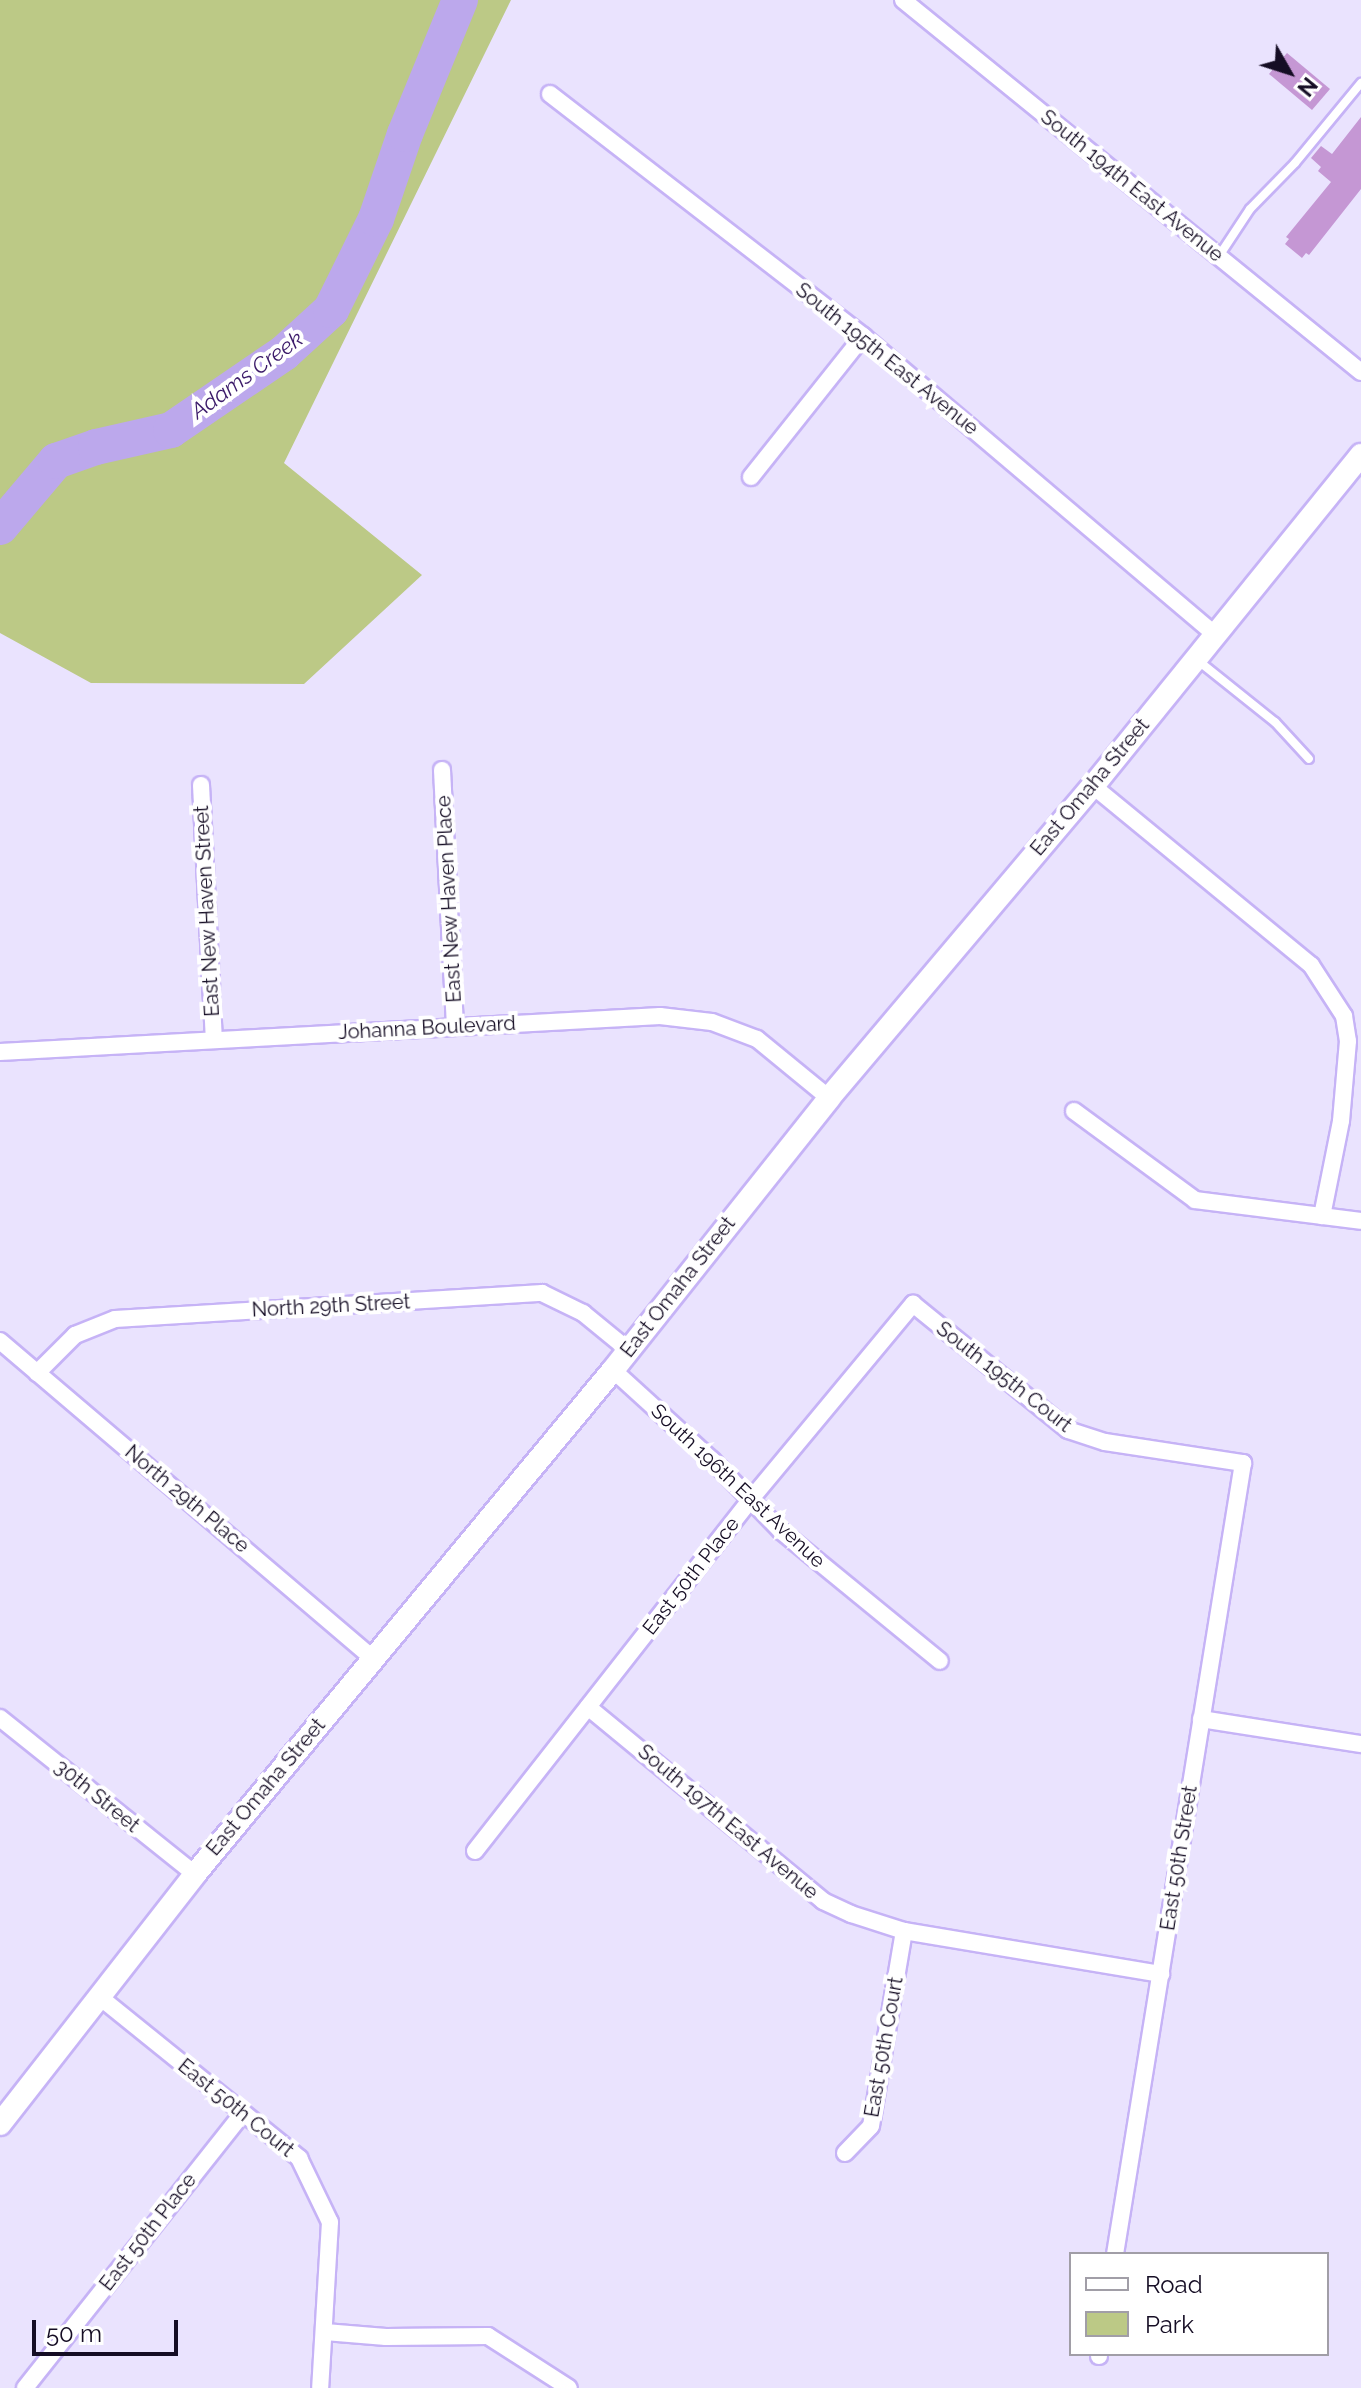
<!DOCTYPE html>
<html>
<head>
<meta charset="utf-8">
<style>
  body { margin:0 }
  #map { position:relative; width:1361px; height:2388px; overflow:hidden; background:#eae3fe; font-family:Raleway,sans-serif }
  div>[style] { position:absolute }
  .green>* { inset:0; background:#bcc986 }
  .river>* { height:36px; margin:-18px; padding:0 18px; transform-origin:18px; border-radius:18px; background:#bca8ec }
  .building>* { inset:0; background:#c597d4 }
  .roads { filter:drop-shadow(2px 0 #c6b3f6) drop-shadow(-2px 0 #c6b3f6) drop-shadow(0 2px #c6b3f6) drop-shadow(0 -2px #c6b3f6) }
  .lane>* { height:8px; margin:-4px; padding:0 4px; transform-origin:4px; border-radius:4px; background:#fff }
  .street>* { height:16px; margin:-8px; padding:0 8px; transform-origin:8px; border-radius:8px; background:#fff }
  .secondary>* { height:22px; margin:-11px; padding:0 11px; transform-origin:11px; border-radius:11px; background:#fff }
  span { translate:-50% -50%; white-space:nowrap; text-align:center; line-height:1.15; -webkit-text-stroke:8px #fff; paint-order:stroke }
  .street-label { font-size:20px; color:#150d24 }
  .water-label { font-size:22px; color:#3b1a69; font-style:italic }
  .legend { position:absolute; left:1069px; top:2252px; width:260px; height:104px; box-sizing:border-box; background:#fff; border:2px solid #a19ea7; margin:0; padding:10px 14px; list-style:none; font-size:24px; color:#150d24 }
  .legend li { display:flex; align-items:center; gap:16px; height:40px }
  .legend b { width:40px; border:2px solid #a19ea7 }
  .north { position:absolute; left:1249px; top:32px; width:80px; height:80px; -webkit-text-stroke:6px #fff; paint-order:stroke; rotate:129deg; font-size:22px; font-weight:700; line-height:32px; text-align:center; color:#150d24 }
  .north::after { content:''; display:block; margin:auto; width:28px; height:36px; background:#150d24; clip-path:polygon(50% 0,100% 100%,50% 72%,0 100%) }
  .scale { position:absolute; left:32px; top:2320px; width:146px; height:36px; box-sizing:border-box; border:4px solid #150d24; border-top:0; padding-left:10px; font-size:24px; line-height:28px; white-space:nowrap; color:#150d24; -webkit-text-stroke:6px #fff; paint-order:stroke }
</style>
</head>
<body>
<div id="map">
  <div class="green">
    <i style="clip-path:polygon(0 0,511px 0,284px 463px,422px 575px,304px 684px,91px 683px,0 633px)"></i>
  </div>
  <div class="river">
    <i style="left:0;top:527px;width:87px;rotate:-49.7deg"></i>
    <i style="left:56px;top:461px;width:42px;rotate:-19.3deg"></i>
    <i style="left:96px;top:447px;width:77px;rotate:-12.8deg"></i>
    <i style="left:171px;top:430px;width:137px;rotate:-34.3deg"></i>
    <i style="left:284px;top:353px;width:64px;rotate:-42.5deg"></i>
    <i style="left:331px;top:310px;width:102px;rotate:-63.7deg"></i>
    <i style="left:376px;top:219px;width:90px;rotate:-71.2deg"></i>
    <i style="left:405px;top:134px;width:145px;rotate:-67.7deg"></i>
  </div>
  <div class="building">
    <i style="clip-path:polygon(1287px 53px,1330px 89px,1312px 110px,1269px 74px)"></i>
    <i style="clip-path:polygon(1361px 117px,1361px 189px,1309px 255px,1306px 253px,1302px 258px,1285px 244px,1289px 239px,1286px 237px,1331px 182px,1318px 171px,1321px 167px,1311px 158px,1321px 146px,1332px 154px)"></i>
  </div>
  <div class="roads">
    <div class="lane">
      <i style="left:1219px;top:256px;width:56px;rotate:-56.6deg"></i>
      <i style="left:1250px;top:209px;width:64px;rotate:-45.6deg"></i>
      <i style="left:1295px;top:163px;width:104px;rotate:-50.5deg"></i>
      <i style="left:1196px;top:659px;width:101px;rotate:38.6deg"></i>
      <i style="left:1275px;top:722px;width:50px;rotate:47.4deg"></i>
    </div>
    <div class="street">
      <i style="left:903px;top:0;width:590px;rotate:39.08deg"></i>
      <i style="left:550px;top:94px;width:396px;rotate:37.7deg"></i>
      <i style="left:863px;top:336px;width:462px;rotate:40.3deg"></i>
      <i style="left:751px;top:477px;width:180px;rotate:-51.5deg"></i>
      <i style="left:442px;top:770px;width:257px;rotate:87.1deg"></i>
      <i style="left:201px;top:785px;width:253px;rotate:87.1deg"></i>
      <i style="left:1093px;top:786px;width:282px;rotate:39.4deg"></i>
      <i style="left:1311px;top:965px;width:61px;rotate:57.1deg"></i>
      <i style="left:1344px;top:1016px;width:25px;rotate:81deg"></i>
      <i style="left:1348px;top:1041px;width:80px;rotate:95deg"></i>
      <i style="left:1341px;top:1121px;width:97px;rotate:101.3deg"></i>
      <i style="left:0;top:1052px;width:661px;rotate:-3.12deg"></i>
      <i style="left:660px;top:1016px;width:52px;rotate:6.6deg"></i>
      <i style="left:712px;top:1022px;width:48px;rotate:20.7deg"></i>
      <i style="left:757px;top:1039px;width:93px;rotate:39.3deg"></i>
      <i style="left:1074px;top:1111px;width:150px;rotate:36.3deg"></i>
      <i style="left:1195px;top:1200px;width:167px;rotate:7.2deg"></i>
      <i style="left:0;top:1341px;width:490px;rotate:40.4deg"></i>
      <i style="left:613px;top:1370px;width:134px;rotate:42.3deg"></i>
      <i style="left:712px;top:1460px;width:99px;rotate:45.8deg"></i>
      <i style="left:781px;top:1531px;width:205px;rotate:39.3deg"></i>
      <i style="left:37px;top:1373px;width:54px;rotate:-45deg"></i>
      <i style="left:75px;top:1335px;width:43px;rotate:-21.8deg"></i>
      <i style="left:115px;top:1319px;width:428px;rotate:-3.5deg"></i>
      <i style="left:542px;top:1293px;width:46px;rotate:26deg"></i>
      <i style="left:583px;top:1313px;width:57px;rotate:39.3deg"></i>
      <i style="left:588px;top:1707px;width:305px;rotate:39.5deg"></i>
      <i style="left:823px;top:1901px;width:31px;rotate:25deg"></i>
      <i style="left:851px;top:1914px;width:56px;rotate:17.8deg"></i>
      <i style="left:904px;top:1931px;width:261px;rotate:9.5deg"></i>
      <i style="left:0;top:1718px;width:250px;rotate:38.7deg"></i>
      <i style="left:1201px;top:1719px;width:162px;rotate:8.9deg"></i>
      <i style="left:475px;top:1851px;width:447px;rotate:-51.9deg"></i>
      <i style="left:751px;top:1499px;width:254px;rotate:-50.3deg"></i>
      <i style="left:913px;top:1304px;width:200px;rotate:39.1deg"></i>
      <i style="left:1068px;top:1430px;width:39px;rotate:18deg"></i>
      <i style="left:1105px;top:1442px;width:140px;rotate:8.7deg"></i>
      <i style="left:1243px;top:1463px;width:801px;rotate:99.19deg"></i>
      <i style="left:101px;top:1998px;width:255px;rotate:38.9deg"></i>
      <i style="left:299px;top:2158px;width:71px;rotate:64.2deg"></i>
      <i style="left:330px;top:2222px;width:166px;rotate:93.4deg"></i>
      <i style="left:845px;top:2153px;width:37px;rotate:-46deg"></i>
      <i style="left:871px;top:2126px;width:198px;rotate:-80.4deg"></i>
      <i style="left:325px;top:2332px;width:61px;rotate:4.7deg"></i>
      <i style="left:386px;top:2337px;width:102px;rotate:-0.6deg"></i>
      <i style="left:488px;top:2336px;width:96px;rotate:32.7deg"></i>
      <i style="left:1099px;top:2356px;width:2px;rotate:-90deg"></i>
      <i style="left:25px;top:2388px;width:348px;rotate:-51.6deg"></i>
    </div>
    <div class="secondary">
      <i style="left:0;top:2124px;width:317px;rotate:-52deg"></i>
      <i style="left:195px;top:1874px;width:655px;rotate:-50.33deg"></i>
      <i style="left:613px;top:1370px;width:347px;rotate:-51.5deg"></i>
      <i style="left:829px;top:1098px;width:409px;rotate:-49.8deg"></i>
      <i style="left:1093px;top:786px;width:426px;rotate:-51deg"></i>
    </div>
  </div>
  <div class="street-label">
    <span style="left:1132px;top:186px;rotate:39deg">South 194th East Avenue</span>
    <span style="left:887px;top:359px;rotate:39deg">South 195th East Avenue</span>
    <span style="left:1090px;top:787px;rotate:-50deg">East Omaha Street</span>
    <span style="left:449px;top:899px;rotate:-93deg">East New Haven Place</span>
    <span style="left:207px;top:911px;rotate:-93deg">East New Haven Street</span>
    <span style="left:427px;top:1028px;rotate:-3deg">Johanna Boulevard</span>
    <span style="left:678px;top:1287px;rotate:-52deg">East Omaha Street</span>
    <span style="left:331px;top:1306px;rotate:-3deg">North 29th Street</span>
    <span style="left:1004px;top:1377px;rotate:38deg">South 195th Court</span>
    <span style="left:738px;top:1486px;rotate:43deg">South 196th East Avenue</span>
    <span style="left:187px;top:1499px;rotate:40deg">North 29th Place</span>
    <span style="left:691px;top:1576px;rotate:-52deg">East 50th Place</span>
    <span style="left:266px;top:1787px;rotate:-50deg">East Omaha Street</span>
    <span style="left:97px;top:1796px;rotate:39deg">30th Street</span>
    <span style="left:728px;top:1822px;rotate:40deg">South 197th East Avenue</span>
    <span style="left:1179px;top:1858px;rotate:-81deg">East 50th Street</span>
    <span style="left:884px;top:2047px;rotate:-80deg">East 50th Court</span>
    <span style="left:236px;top:2108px;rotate:39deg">East 50th Court</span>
    <span style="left:148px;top:2232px;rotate:-52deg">East 50th Place</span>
  </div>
  <div class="water-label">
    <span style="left:247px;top:375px;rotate:-36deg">Adams Creek</span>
  </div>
  <ul class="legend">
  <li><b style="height:10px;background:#fff"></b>Road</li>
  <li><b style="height:22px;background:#bcc986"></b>Park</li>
  </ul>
  <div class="north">N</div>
  <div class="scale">50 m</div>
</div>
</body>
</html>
